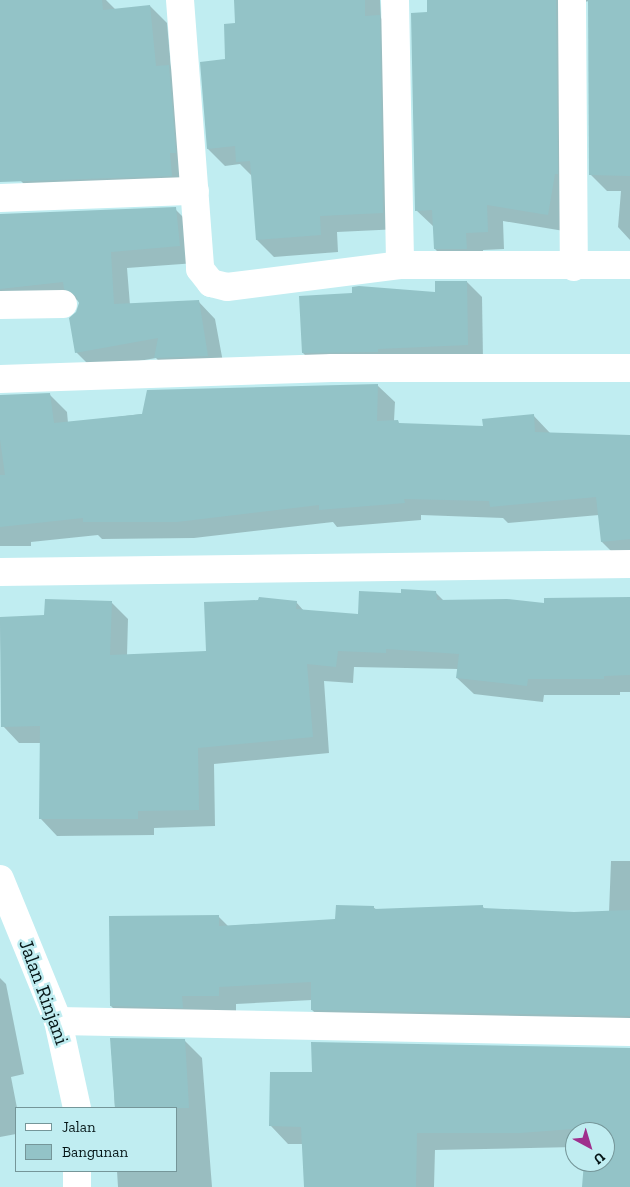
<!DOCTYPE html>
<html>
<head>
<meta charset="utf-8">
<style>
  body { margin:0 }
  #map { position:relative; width:630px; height:1187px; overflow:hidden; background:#c0edf1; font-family:"Zilla Slab",serif }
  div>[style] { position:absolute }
  .shadow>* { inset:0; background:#0003 }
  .building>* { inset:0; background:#93c3c7 }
  .street>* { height:28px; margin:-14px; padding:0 14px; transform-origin:14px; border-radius:14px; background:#fff }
  .secondary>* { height:28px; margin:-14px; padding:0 14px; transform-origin:14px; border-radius:14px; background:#fff }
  span { translate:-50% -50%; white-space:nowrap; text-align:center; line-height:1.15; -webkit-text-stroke:5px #c0edf1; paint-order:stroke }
  .street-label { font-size:20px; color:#041415 }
  .legend { position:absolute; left:15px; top:1107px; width:162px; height:65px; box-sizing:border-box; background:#c0edf1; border:1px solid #759699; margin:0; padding:6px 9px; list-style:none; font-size:15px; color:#041415 }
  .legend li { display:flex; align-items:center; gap:10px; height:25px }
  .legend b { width:25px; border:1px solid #759699 }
  .north { position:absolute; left:565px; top:1122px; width:50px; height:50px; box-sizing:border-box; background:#c0edf1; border:1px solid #759699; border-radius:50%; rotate:141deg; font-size:14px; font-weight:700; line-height:20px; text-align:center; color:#041415 }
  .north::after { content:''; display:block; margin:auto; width:18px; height:22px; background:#9f2f8d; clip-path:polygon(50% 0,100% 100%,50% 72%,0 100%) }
</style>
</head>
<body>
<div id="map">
  <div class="shadow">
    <i style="clip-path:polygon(8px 0,106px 0,116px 10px,150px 6px,167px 23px,171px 68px,186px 83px,189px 193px,38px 198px,21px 181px,0 177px,0 7px)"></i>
    <i style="clip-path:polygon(235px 0,380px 0,381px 18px,396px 33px,400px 229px,337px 232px,338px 252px,274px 257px,257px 240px,253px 177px,240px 164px,225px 166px,208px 149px,236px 25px)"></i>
    <i style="clip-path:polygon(428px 0,630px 0,630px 240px,618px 227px,621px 191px,607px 191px,590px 174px,589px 1px,580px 3px,564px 231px,503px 221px,504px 249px,483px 250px,483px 266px,452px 266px,435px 249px,434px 227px,416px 210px)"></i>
    <i style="clip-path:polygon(175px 209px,192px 226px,196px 263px,127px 268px,130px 305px,198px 301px,215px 319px,225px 373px,172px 375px,156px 358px,93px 369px,76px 352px,80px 303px,76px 299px,0 308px,0 228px)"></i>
    <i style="clip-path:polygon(467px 282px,482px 297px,483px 359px,318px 368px,303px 353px)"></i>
    <i style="clip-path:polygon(377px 385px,395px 402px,394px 421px,401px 424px,484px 427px,533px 415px,550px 433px,630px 436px,630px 558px,619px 559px,602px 542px,599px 515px,508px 523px,503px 518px,421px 515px,421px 520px,337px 527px,333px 522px,194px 538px,102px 539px,98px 535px,31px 542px,31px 546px,0 546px,0 396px,49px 394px,67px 412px,68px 423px)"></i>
    <i style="clip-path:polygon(436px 593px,444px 601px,546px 604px,630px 598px,630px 692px,620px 692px,620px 695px,544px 695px,543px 702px,474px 694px,457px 678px,458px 669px,354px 667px,353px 683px,324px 681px,329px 753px,214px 764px,215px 826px,154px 828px,154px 835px,57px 836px,41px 819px,41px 743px,19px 743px,3px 726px,0 618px,45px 616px,112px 603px,128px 619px,127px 656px,207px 653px,296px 602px,304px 611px,359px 616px,402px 594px)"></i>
    <i style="clip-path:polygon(611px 861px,630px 861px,630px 1033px,330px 1027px,312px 1010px,312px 1000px,236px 1004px,236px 1013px,129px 1024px,111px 1006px,218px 916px,228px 926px,337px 920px,373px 907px,377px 910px,482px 906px,485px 909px,574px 914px,609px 912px)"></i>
    <i style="clip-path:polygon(0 978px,6px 984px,24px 1074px,11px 1077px,17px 1108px,16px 1134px,0 1137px)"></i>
    <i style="clip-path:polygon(111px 1039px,184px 1040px,202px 1058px,212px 1187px,118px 1187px,117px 1171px,176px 1171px,176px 1108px,115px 1108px)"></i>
    <i style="clip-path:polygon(630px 1049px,630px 1187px,583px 1187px,585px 1162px,605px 1162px,605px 1132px,575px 1132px,575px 1147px,435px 1150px,434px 1187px,305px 1187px,303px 1144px,288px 1144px,271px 1126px,313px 1073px)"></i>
  </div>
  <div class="building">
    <i style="clip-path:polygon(0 0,102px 0,103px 10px,150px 5px,156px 66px,169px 65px,176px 153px,170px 153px,172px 176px,0 182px)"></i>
    <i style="clip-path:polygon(234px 0,365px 0,365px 16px,380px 15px,383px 213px,320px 216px,321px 235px,256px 240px,250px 161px,236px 162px,235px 146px,207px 149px,200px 62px,225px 59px,224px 24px,235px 23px)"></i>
    <i style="clip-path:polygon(427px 0,556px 0,558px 174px,555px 174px,548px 215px,487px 205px,488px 232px,466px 233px,467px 249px,434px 249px,432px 210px,415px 211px,411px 13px,427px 12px)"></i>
    <i style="clip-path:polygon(588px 0,630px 0,630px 176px,589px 175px)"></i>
    <i style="clip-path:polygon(176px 207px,180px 246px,111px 252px,114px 304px,199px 300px,208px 356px,154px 358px,158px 338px,75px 353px,69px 318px,76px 312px,79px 303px,76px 296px,64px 289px,63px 282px,0 289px,0 214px)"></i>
    <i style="clip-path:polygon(435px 281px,467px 281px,468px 345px,378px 349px,378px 352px,302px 353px,299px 296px,352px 293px,352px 287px,359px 286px,435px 292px)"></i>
    <i style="clip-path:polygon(378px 384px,377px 421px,398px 420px,399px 423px,483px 426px,482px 419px,534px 414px,535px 432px,630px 435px,630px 539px,601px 542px,596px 497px,490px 507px,489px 501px,404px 499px,405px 503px,319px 510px,319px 505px,177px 522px,83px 522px,83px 518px,0 527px,0 475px,5px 475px,0 439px,0 395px,50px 393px,54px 423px,142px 414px,147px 390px)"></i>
    <i style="clip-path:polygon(401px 589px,436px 591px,437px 600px,507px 599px,544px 603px,544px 598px,630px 597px,630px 675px,604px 676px,604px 679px,528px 679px,527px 686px,456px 678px,459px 654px,386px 649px,386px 653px,338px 651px,336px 667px,307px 664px,313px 737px,198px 748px,199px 810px,138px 811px,138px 819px,39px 819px,40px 726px,1px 727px,0 617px,44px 615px,45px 599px,112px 601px,110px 655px,206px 651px,204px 602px,258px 600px,259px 597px,297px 601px,296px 609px,358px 614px,359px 591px,401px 593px)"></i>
    <i style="clip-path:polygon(336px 905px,374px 906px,374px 909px,483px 905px,483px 908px,574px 912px,630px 910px,630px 1016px,311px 1010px,311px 982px,219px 987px,219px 996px,182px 996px,183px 1008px,110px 1006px,109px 916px,219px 915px,219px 926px,335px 919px)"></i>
    <i style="clip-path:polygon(110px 1038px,185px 1039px,189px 1108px,115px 1108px)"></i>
    <i style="clip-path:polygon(311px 1042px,630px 1048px,630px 1187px,582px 1187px,584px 1162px,605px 1162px,605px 1132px,586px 1132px,586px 1128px,520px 1133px,417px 1133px,416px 1187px,304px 1187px,301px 1127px,269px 1126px,270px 1072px,312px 1072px)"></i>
  </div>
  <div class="street">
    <i style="left:180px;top:0;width:270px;rotate:85.7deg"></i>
    <i style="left:200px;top:269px;width:18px;rotate:52deg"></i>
    <i style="left:211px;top:283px;width:16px;rotate:14deg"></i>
    <i style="left:227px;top:287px;width:174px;rotate:-7.2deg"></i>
    <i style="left:400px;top:265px;width:230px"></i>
    <i style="left:395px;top:0;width:265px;rotate:88.9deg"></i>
    <i style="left:572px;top:0;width:267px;rotate:89.6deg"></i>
    <i style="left:0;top:198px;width:195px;rotate:-2.1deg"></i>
    <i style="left:0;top:305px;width:63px;rotate:-0.9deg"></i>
    <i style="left:0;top:379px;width:332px;rotate:-1.9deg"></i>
    <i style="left:332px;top:368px;width:298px"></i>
    <i style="left:0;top:572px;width:630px;rotate:-0.73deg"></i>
    <i style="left:58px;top:1021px;width:572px;rotate:1.1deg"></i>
  </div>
  <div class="secondary">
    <i style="left:0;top:879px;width:153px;rotate:67.8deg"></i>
    <i style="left:58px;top:1021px;width:89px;rotate:77.7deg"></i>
    <i style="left:77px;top:1187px;width:16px;rotate:-90deg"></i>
  </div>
  <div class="street-label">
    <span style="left:44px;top:992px;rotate:70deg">Jalan Rinjani</span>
  </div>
  <ul class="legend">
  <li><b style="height:6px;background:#fff"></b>Jalan</li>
  <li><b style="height:14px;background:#93c3c7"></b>Bangunan</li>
  </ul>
  <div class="north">U</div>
</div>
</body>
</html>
